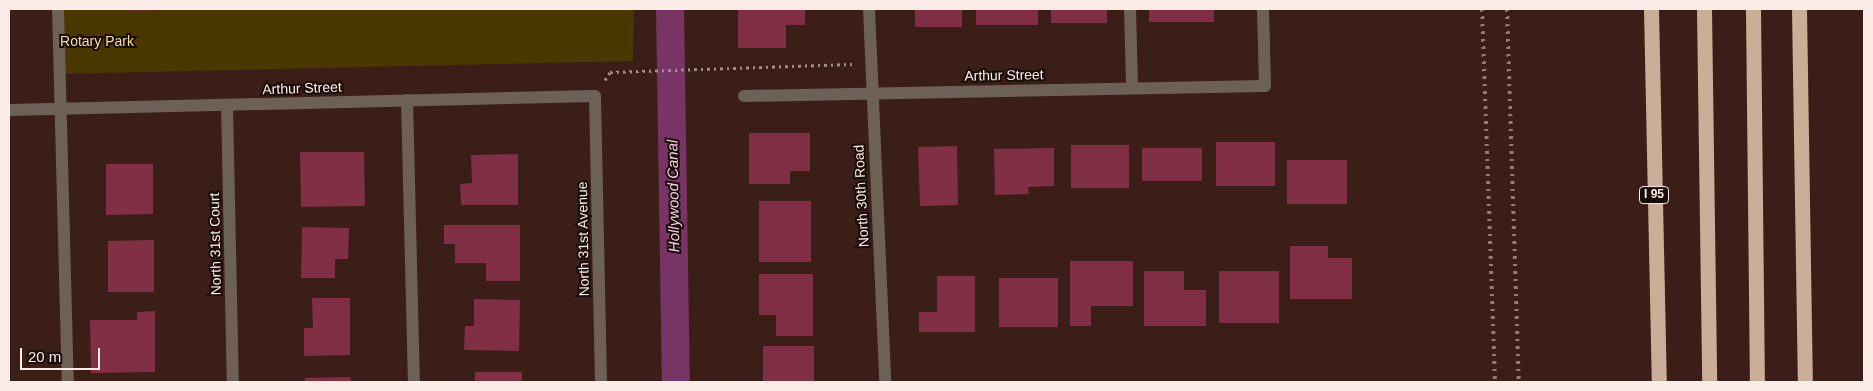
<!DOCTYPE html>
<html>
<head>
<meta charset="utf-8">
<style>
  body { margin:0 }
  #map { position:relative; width:1873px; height:391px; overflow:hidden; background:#3b1e17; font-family:Helvetica,sans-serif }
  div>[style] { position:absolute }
  .green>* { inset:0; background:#4a3800 }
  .canal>* { height:28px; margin:-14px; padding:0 14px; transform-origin:14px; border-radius:14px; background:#783465 }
  .building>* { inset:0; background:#812f45 }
  .path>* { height:3px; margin-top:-1.5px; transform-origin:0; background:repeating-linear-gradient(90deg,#a38d88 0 2.5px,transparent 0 6.5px) }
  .lane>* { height:12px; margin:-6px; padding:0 6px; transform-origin:6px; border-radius:6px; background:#6c6057 }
  .street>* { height:12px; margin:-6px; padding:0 6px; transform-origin:6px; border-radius:6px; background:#6c6057 }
  .highway>* { height:15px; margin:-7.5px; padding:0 7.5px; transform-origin:7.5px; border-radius:7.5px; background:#cbae97 }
  .rail>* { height:4px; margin-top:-2px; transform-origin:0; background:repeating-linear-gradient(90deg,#927b75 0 2.5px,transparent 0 7.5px) }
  span { translate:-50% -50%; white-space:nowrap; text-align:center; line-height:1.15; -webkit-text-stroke:4px #190c09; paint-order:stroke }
  .shield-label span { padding:1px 4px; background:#190c09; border:1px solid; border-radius:4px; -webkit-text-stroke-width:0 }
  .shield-label { font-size:12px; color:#fcece8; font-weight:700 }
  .park-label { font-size:14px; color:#f9df9e }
  .street-label { font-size:14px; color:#fcece8 }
  .water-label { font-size:15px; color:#f9d0eb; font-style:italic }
  .frame { position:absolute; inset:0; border:10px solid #fcece8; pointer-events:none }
  .scale { position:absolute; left:20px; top:348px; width:80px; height:22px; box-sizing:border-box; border:2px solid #fcece8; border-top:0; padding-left:6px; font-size:15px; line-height:18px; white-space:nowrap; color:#fcece8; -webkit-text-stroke:4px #190c09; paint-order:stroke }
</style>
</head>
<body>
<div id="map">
  <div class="green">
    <i style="clip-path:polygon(58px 9px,634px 9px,633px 61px,59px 74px)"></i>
  </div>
  <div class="canal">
    <i style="left:670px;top:9px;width:373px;rotate:89.1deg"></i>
  </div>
  <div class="building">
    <i style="clip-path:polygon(129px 9px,160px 9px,160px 10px,129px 11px)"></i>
    <i style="clip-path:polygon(738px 9px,805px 9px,805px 25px,786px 25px,786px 48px,738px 48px)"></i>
    <i style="clip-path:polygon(915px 9px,962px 9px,962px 27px,915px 27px)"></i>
    <i style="clip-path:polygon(976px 9px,1038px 9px,1038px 25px,976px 25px)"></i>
    <i style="clip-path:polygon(1051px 9px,1107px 9px,1107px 23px,1051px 23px)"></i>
    <i style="clip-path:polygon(1149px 9px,1214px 9px,1214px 22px,1149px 22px)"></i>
    <i style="clip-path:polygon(749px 133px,810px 133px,810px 171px,790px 171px,790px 184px,749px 184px)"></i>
    <i style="clip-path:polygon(1216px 142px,1275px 142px,1275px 186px,1216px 186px)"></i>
    <i style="clip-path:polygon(1071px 145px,1129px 145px,1129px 188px,1071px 188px)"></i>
    <i style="clip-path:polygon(957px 146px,958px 205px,920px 206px,918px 147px)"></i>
    <i style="clip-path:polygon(1054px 148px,1054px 186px,1028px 187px,1029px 194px,995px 195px,994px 149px)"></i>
    <i style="clip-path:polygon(1142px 148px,1202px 148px,1202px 181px,1142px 181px)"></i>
    <i style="clip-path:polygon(300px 152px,364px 152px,365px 206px,301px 207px)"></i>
    <i style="clip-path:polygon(518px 154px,518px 205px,461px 205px,460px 184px,472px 183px,471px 155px)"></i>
    <i style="clip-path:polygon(1287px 160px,1347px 160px,1347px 204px,1287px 204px)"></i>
    <i style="clip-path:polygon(106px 164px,153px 164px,153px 214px,106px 215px)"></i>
    <i style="clip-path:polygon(759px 201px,811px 201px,811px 262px,759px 262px)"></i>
    <i style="clip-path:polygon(444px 225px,520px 225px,520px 281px,486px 281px,486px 263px,455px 263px,455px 244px,444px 244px)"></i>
    <i style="clip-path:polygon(302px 227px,349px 228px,348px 259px,335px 259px,335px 278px,301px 278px)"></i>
    <i style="clip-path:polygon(154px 240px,154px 292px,108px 292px,108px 241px)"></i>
    <i style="clip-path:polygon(1290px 246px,1328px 246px,1328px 258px,1352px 258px,1352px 299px,1290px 299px)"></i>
    <i style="clip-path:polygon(1070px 261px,1133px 261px,1133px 306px,1091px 306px,1091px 326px,1070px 326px)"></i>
    <i style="clip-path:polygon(1144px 271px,1184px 271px,1184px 290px,1206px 290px,1206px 326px,1144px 326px)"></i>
    <i style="clip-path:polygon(1219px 271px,1279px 271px,1279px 323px,1219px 323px)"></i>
    <i style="clip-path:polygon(759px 274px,813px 274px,813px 336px,776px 336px,776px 315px,759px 315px)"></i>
    <i style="clip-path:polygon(937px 276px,975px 276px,975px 332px,919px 332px,919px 312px,937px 312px)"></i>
    <i style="clip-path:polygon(999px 278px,1058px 278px,1058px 327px,999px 327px)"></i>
    <i style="clip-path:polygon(312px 298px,350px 298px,350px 355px,304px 356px,304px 328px,313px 328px)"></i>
    <i style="clip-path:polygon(474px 299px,520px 300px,519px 351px,464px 350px,465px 326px,474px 326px)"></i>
    <i style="clip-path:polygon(155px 311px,155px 372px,91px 373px,90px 320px,137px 320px,137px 312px)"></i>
    <i style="clip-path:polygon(763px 346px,814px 346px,814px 382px,763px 382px)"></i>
    <i style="clip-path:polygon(475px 372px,522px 372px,522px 382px,475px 382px)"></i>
    <i style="clip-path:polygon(351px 377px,351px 382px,305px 382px,305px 378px)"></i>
  </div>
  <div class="path">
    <i style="left:605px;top:80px;width:9px;rotate:-58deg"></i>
    <i style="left:610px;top:72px;width:242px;rotate:-1.9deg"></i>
  </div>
  <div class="lane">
    <i style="left:58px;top:9px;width:373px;rotate:88.5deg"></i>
    <i style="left:1130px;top:9px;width:79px;rotate:88.5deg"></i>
    <i style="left:407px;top:100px;width:282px;rotate:88.6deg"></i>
  </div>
  <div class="street">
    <i style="left:869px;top:9px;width:373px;rotate:87.5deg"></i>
    <i style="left:744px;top:96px;width:521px;rotate:-1.1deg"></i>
    <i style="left:1265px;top:86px;width:77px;rotate:-91.5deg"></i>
    <i style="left:227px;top:105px;width:277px;rotate:88.8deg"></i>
    <i style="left:9px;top:110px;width:586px;rotate:-1.37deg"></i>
    <i style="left:595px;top:96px;width:286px;rotate:88.8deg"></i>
  </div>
  <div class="highway">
    <i style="left:1651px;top:9px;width:373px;rotate:88.8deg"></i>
    <i style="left:1704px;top:9px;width:373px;rotate:89.2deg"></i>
    <i style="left:1753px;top:9px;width:373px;rotate:89.4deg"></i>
    <i style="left:1799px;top:9px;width:373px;rotate:89.1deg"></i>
  </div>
  <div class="rail">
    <i style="left:1482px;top:9px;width:373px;rotate:88deg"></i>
    <i style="left:1507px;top:9px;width:373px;rotate:88.2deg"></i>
  </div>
  <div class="shield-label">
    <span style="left:1654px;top:195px">I 95</span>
  </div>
  <div class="park-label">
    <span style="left:97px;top:41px">Rotary Park</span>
  </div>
  <div class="street-label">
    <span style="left:1004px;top:75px;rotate:-1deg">Arthur Street</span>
    <span style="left:302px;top:88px;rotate:-2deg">Arthur Street</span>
    <span style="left:861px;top:196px;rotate:-93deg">North 30th Road</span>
    <span style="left:583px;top:239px;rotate:-91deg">North 31st Avenue</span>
    <span style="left:215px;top:244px;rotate:-91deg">North 31st Court</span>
  </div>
  <div class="water-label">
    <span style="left:673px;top:196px;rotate:-91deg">Hollywood Canal</span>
  </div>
  <div class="frame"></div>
  <div class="scale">20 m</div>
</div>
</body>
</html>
